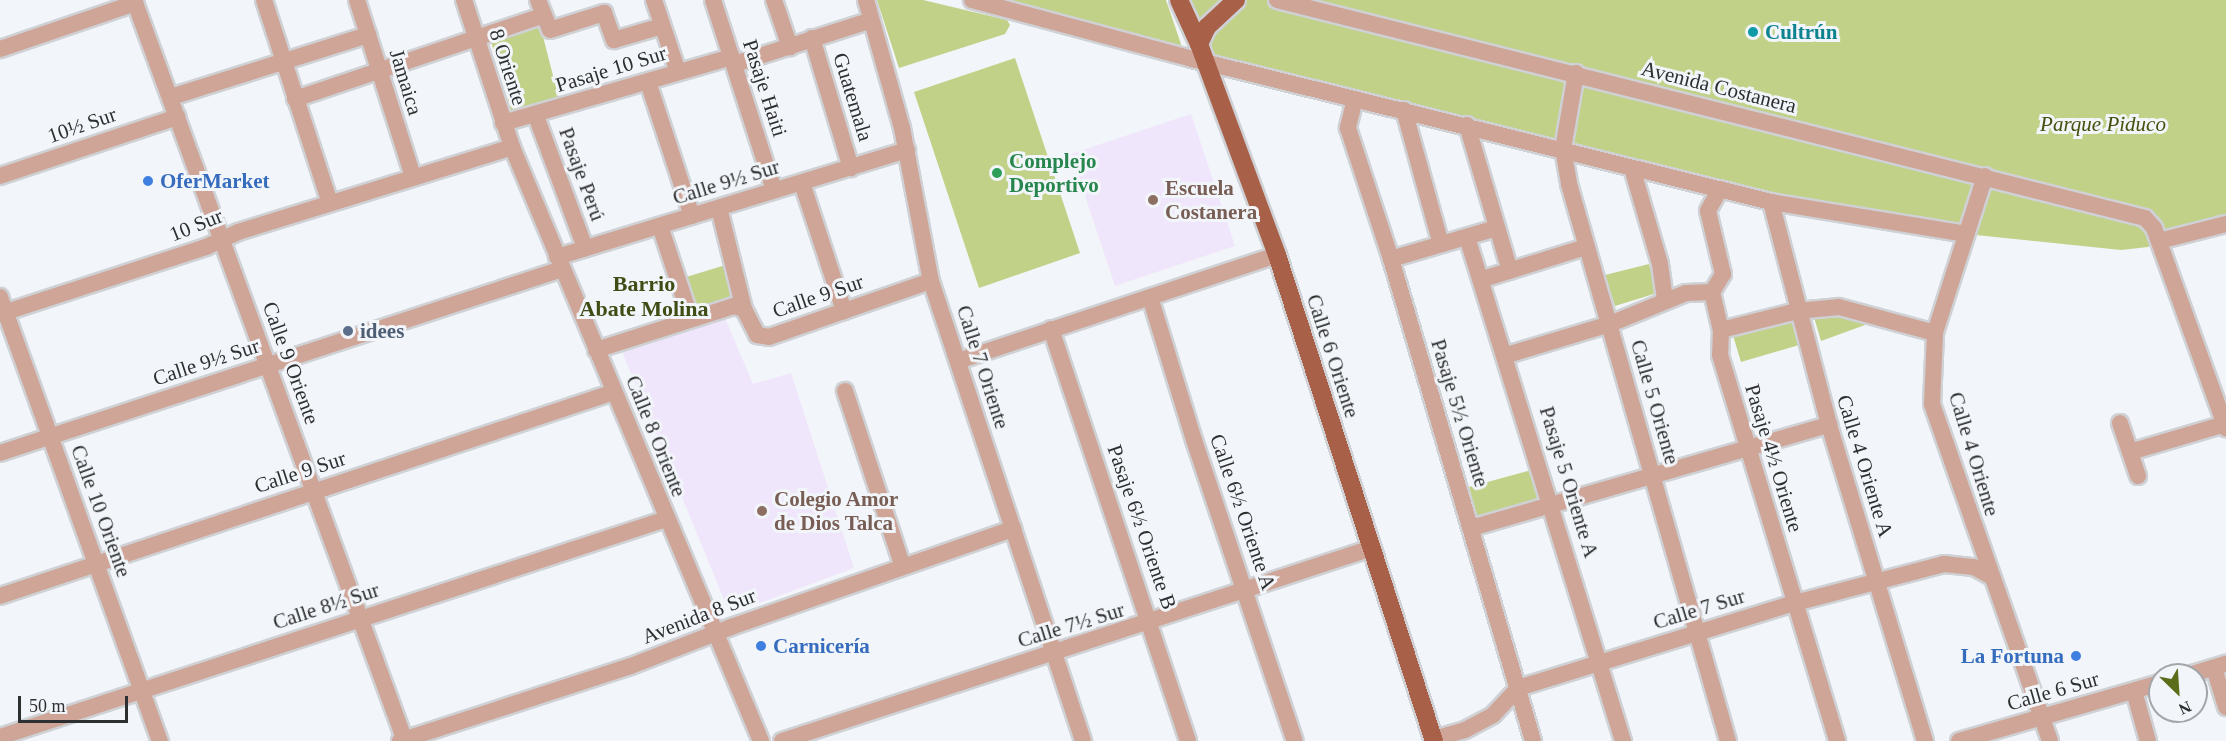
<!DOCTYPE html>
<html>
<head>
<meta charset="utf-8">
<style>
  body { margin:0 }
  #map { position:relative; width:2226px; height:741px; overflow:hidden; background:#f2f5f9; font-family:"Times New Roman",serif }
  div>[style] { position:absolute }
  .commercial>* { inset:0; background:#f0e6fb }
  .green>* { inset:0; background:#c2d188 }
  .roads { filter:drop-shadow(2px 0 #cfd1d5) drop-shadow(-2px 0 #cfd1d5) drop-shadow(0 2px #cfd1d5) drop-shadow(0 -2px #cfd1d5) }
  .minor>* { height:16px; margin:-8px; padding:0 8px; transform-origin:8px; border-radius:8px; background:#cea597 }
  .major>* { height:18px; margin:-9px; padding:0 9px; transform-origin:9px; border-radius:9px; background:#a86148 }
  .dots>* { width:16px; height:16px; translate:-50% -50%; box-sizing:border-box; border:3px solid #f2f5f9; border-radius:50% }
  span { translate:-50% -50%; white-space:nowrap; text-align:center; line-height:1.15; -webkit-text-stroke:6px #f2f5f9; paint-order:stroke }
  .culture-label { font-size:21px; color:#0d838f; font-weight:700 }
  .left { translate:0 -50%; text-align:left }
  .street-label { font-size:21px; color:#2e2f30 }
  .park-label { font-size:21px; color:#46500c; font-style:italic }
  .leisure-label { font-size:21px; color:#27864d; font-weight:700 }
  .shop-label { font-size:21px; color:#366cbe; font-weight:700 }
  .right { translate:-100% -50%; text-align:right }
  .education-label { font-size:21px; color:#785e54; font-weight:700 }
  .service-label { font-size:21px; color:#4e5e75; font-weight:700 }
  .neighbourhood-label { font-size:22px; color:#3f4c14; font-weight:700 }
  .north { position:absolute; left:2148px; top:663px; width:60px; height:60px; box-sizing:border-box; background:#f2f5f9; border:2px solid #a4a6a9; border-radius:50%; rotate:155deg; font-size:16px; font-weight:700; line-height:24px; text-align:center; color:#2e2f30 }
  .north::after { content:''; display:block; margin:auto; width:21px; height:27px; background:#5b6d19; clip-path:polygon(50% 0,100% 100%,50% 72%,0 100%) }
  .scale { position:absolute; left:18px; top:696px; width:110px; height:27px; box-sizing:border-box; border:3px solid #2e2f30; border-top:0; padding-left:8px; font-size:18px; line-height:21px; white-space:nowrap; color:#2e2f30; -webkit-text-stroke:4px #f2f5f9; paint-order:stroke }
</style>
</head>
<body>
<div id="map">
  <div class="commercial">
    <i style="clip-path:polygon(1191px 114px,1235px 246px,1115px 286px,1071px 154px)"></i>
    <i style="clip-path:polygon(725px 318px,753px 384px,791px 373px,854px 568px,730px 614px,621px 349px)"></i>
  </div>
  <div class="green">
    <i style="clip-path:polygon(923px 0,1007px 20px,1010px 25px,1005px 34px,899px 68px,877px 0)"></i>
    <i style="clip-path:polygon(983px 0,1166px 0,1181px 44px,1180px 46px)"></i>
    <i style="clip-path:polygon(1182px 0,2226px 0,2226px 222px,2160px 239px,2148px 247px,2121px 250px,1966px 234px,1774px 200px,1208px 60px)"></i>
    <i style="clip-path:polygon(539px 21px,559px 99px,512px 114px,490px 38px)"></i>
    <i style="clip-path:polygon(1015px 58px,1080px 253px,979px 288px,914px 92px)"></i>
    <i style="clip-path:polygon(732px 263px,741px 296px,692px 310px,683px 278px)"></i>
    <i style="clip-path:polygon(1649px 264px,1657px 293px,1615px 306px,1605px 275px)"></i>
    <i style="clip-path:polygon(1846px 311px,1876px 321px,1821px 341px,1813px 314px)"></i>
    <i style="clip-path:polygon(1791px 315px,1799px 345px,1741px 362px,1731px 329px)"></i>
    <i style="clip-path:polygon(1535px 469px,1543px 500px,1478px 519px,1469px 487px)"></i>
  </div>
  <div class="roads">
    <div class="minor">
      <i style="left:134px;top:0;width:789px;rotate:69.91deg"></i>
      <i style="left:264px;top:0;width:213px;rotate:72deg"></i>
      <i style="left:357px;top:0;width:186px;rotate:72.4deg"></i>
      <i style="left:464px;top:0;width:155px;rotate:71.9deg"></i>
      <i style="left:512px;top:147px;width:644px;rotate:67.26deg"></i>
      <i style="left:538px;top:0;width:32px;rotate:68deg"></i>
      <i style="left:550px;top:30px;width:57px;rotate:-17.5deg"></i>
      <i style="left:604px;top:13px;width:29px;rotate:70deg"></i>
      <i style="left:614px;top:40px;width:50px;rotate:-16.3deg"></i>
      <i style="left:654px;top:0;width:76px;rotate:71.6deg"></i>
      <i style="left:713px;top:0;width:200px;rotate:72.2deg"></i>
      <i style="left:774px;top:0;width:50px;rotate:71.2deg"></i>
      <i style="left:866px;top:0;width:133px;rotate:74.3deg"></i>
      <i style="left:902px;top:128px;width:156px;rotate:79.3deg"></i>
      <i style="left:931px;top:281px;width:484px;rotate:71.7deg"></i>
      <i style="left:972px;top:0;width:228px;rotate:15deg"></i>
      <i style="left:1192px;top:59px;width:596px;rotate:13.87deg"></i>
      <i style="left:1771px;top:202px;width:198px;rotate:9.3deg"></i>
      <i style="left:1277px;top:0;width:895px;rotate:14.1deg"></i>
      <i style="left:2145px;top:218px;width:13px;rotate:48deg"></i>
      <i style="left:2154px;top:228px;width:213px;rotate:70.2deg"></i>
      <i style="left:812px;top:38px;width:136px;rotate:73.3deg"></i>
      <i style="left:0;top:49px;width:143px;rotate:-18.8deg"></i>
      <i style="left:735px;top:64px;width:141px;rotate:-17.8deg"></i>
      <i style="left:1576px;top:73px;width:77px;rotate:99.7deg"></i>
      <i style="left:1563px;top:149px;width:36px;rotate:80deg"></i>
      <i style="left:1569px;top:184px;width:579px;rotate:74.07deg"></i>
      <i style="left:648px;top:82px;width:141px;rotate:71.8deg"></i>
      <i style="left:171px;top:97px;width:207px;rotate:-17.5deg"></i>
      <i style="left:295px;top:99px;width:261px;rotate:-18.6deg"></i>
      <i style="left:1355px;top:99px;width:30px;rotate:104deg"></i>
      <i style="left:1348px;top:128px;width:138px;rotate:71.8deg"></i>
      <i style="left:1391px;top:259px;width:502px;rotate:73.58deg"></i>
      <i style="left:1404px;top:110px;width:139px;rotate:74.6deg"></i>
      <i style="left:536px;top:116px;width:141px;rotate:69.6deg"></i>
      <i style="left:503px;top:123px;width:238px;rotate:-16.1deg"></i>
      <i style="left:1467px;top:125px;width:152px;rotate:73.6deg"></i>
      <i style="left:1632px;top:168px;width:100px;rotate:73.7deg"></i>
      <i style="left:1660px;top:264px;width:37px;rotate:82deg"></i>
      <i style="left:0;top:176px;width:187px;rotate:-18.4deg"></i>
      <i style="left:1985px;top:176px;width:165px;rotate:107.7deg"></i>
      <i style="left:1935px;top:333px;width:71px;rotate:92.4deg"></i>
      <i style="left:1932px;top:404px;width:357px;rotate:70.7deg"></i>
      <i style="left:802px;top:183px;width:135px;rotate:71.8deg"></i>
      <i style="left:1720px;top:189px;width:25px;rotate:119deg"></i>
      <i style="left:1708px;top:211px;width:65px;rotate:76.6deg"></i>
      <i style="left:1723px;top:274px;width:21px;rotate:121deg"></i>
      <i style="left:1712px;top:292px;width:39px;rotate:77deg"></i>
      <i style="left:1721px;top:330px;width:25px;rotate:92deg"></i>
      <i style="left:1720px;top:355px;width:403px;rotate:73.1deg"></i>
      <i style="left:1771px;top:202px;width:230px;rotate:75.4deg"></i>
      <i style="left:1829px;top:425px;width:330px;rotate:73.1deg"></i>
      <i style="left:719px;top:208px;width:104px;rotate:76.1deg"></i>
      <i style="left:660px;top:226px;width:98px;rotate:71.6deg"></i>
      <i style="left:1467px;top:237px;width:528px;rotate:72.8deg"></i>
      <i style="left:2159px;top:241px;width:69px;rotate:-14.2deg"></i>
      <i style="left:557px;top:257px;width:366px;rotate:-17deg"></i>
      <i style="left:1391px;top:259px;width:109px;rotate:-16.4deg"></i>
      <i style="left:1483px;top:279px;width:108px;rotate:-17.3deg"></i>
      <i style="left:0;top:297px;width:472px;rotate:70.2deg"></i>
      <i style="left:1150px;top:297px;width:150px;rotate:72.9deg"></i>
      <i style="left:1194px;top:440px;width:317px;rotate:71.5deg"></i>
      <i style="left:0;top:314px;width:217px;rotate:-18deg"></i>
      <i style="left:206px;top:247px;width:35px;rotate:-25deg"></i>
      <i style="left:238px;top:232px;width:287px;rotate:-17.2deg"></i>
      <i style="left:1051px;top:329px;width:434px;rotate:71.6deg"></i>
      <i style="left:1721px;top:330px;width:78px;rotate:-14deg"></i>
      <i style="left:1797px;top:311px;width:42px;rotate:-5.4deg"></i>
      <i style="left:1839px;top:307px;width:99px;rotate:15.2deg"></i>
      <i style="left:596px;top:350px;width:145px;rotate:-17.7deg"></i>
      <i style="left:734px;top:306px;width:10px;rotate:17deg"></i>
      <i style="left:744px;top:309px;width:29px;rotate:63deg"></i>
      <i style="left:757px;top:335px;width:12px;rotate:9deg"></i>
      <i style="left:769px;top:337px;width:171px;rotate:-19.1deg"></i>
      <i style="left:1507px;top:355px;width:108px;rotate:-16.8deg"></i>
      <i style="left:1610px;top:324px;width:82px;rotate:-22.2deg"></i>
      <i style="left:1686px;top:293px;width:26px;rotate:-2deg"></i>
      <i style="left:958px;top:361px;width:336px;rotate:-18.4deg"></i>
      <i style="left:845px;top:391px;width:185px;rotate:71.8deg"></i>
      <i style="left:2120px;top:423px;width:56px;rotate:71.2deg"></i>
      <i style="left:2130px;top:452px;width:99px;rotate:-16.4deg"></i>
      <i style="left:0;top:453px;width:591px;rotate:-18.13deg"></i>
      <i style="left:1471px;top:528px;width:373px;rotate:-16.1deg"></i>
      <i style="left:0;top:596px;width:647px;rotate:-18.38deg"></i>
      <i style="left:2214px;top:668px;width:41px;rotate:72.9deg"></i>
      <i style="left:2189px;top:675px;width:39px;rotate:-17deg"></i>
      <i style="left:2134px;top:691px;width:52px;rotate:74.4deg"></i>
      <i style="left:0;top:737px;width:701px;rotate:-18.12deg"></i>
      <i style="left:1434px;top:739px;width:32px;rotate:-16deg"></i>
      <i style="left:1465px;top:730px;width:32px;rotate:-28deg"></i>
      <i style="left:1493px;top:715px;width:37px;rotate:-47deg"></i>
      <i style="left:1518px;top:688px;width:290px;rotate:-17.1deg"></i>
      <i style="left:1795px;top:603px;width:154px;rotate:-14.7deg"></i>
      <i style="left:1944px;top:564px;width:30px;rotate:6deg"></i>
      <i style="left:1974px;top:567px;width:18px;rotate:29deg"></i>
      <i style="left:400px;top:741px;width:243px;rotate:-18deg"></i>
      <i style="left:631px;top:666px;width:107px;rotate:-21.3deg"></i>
      <i style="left:731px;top:627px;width:299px;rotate:-19.2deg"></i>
      <i style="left:782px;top:741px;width:621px;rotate:-18.11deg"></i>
      <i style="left:1959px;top:741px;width:209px;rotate:-16.1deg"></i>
    </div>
    <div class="major">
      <i style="left:1179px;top:0;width:48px;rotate:65.6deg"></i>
      <i style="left:1236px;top:0;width:40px;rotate:137deg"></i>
      <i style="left:1207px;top:27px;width:19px;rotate:115deg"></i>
      <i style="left:1199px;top:44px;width:225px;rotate:69.7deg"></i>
      <i style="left:1277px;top:255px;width:511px;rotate:72.1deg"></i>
    </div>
  </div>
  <div class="dots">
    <i style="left:1753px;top:32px;background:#0f9aa8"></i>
    <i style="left:997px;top:173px;background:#2e9e5b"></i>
    <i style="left:148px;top:181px;background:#3f7fe0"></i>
    <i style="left:1153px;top:200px;background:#8d6e63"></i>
    <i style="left:348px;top:331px;background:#5c6f8a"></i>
    <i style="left:762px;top:511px;background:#8d6e63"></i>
    <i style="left:761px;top:646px;background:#3f7fe0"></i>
    <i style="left:2076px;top:656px;background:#3f7fe0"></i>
  </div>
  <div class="culture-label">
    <span class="left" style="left:1765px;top:32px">Cultrún</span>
  </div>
  <div class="street-label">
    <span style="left:508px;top:67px;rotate:72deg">8 Oriente</span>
    <span style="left:611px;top:69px;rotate:-17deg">Pasaje 10 Sur</span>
    <span style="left:406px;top:82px;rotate:73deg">Jamaica</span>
    <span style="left:1719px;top:87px;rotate:14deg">Avenida Costanera</span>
    <span style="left:765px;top:88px;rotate:72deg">Pasaje Haiti</span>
    <span style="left:853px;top:97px;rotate:73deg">Guatemala</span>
    <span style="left:82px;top:125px;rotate:-19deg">10½ Sur</span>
    <span style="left:582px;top:174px;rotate:70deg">Pasaje Perú</span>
    <span style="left:726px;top:182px;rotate:-17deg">Calle 9½ Sur</span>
    <span style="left:196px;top:225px;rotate:-22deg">10 Sur</span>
    <span style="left:818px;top:296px;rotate:-19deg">Calle 9 Sur</span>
    <span style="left:1333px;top:356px;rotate:72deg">Calle 6 Oriente</span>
    <span style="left:206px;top:362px;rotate:-18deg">Calle 9½ Sur</span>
    <span style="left:291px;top:363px;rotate:70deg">Calle 9 Oriente</span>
    <span style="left:983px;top:367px;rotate:72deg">Calle 7 Oriente</span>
    <span style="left:1655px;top:402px;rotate:74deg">Calle 5 Oriente</span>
    <span style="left:1460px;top:413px;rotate:73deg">Pasaje 5½ Oriente</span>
    <span style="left:656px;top:436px;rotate:68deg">Calle 8 Oriente</span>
    <span style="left:1974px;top:454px;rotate:73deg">Calle 4 Oriente</span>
    <span style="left:1774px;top:458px;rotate:73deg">Pasaje 4½ Oriente</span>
    <span style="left:1865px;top:466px;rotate:73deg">Calle 4 Oriente A</span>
    <span style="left:300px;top:472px;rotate:-18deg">Calle 9 Sur</span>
    <span style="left:1569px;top:482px;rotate:73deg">Pasaje 5 Oriente A</span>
    <span style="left:101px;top:511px;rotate:70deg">Calle 10 Oriente</span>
    <span style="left:1243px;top:512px;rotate:71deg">Calle 6½ Oriente A</span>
    <span style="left:1142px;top:527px;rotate:71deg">Pasaje 6½ Oriente B</span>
    <span style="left:326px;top:606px;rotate:-18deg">Calle 8½ Sur</span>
    <span style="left:1699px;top:609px;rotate:-17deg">Calle 7 Sur</span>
    <span style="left:699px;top:616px;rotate:-21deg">Avenida 8 Sur</span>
    <span style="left:1071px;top:625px;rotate:-17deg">Calle 7½ Sur</span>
    <span style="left:2053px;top:691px;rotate:-16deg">Calle 6 Sur</span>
  </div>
  <div class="park-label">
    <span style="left:2103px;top:124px">Parque Piduco</span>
  </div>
  <div class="leisure-label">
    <span class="left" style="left:1009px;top:173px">Complejo<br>Deportivo</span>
  </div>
  <div class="shop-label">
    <span class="left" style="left:160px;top:181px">OferMarket</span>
    <span class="left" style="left:773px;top:646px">Carnicería</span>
    <span class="right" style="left:2064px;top:656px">La Fortuna</span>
  </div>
  <div class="education-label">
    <span class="left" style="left:1165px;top:200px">Escuela<br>Costanera</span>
    <span class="left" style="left:774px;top:511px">Colegio Amor<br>de Dios Talca</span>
  </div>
  <div class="service-label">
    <span class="left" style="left:360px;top:331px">idees</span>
  </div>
  <div class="neighbourhood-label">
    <span style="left:644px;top:296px">Barrio<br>Abate Molina</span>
  </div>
  <div class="north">N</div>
  <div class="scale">50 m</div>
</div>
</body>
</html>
